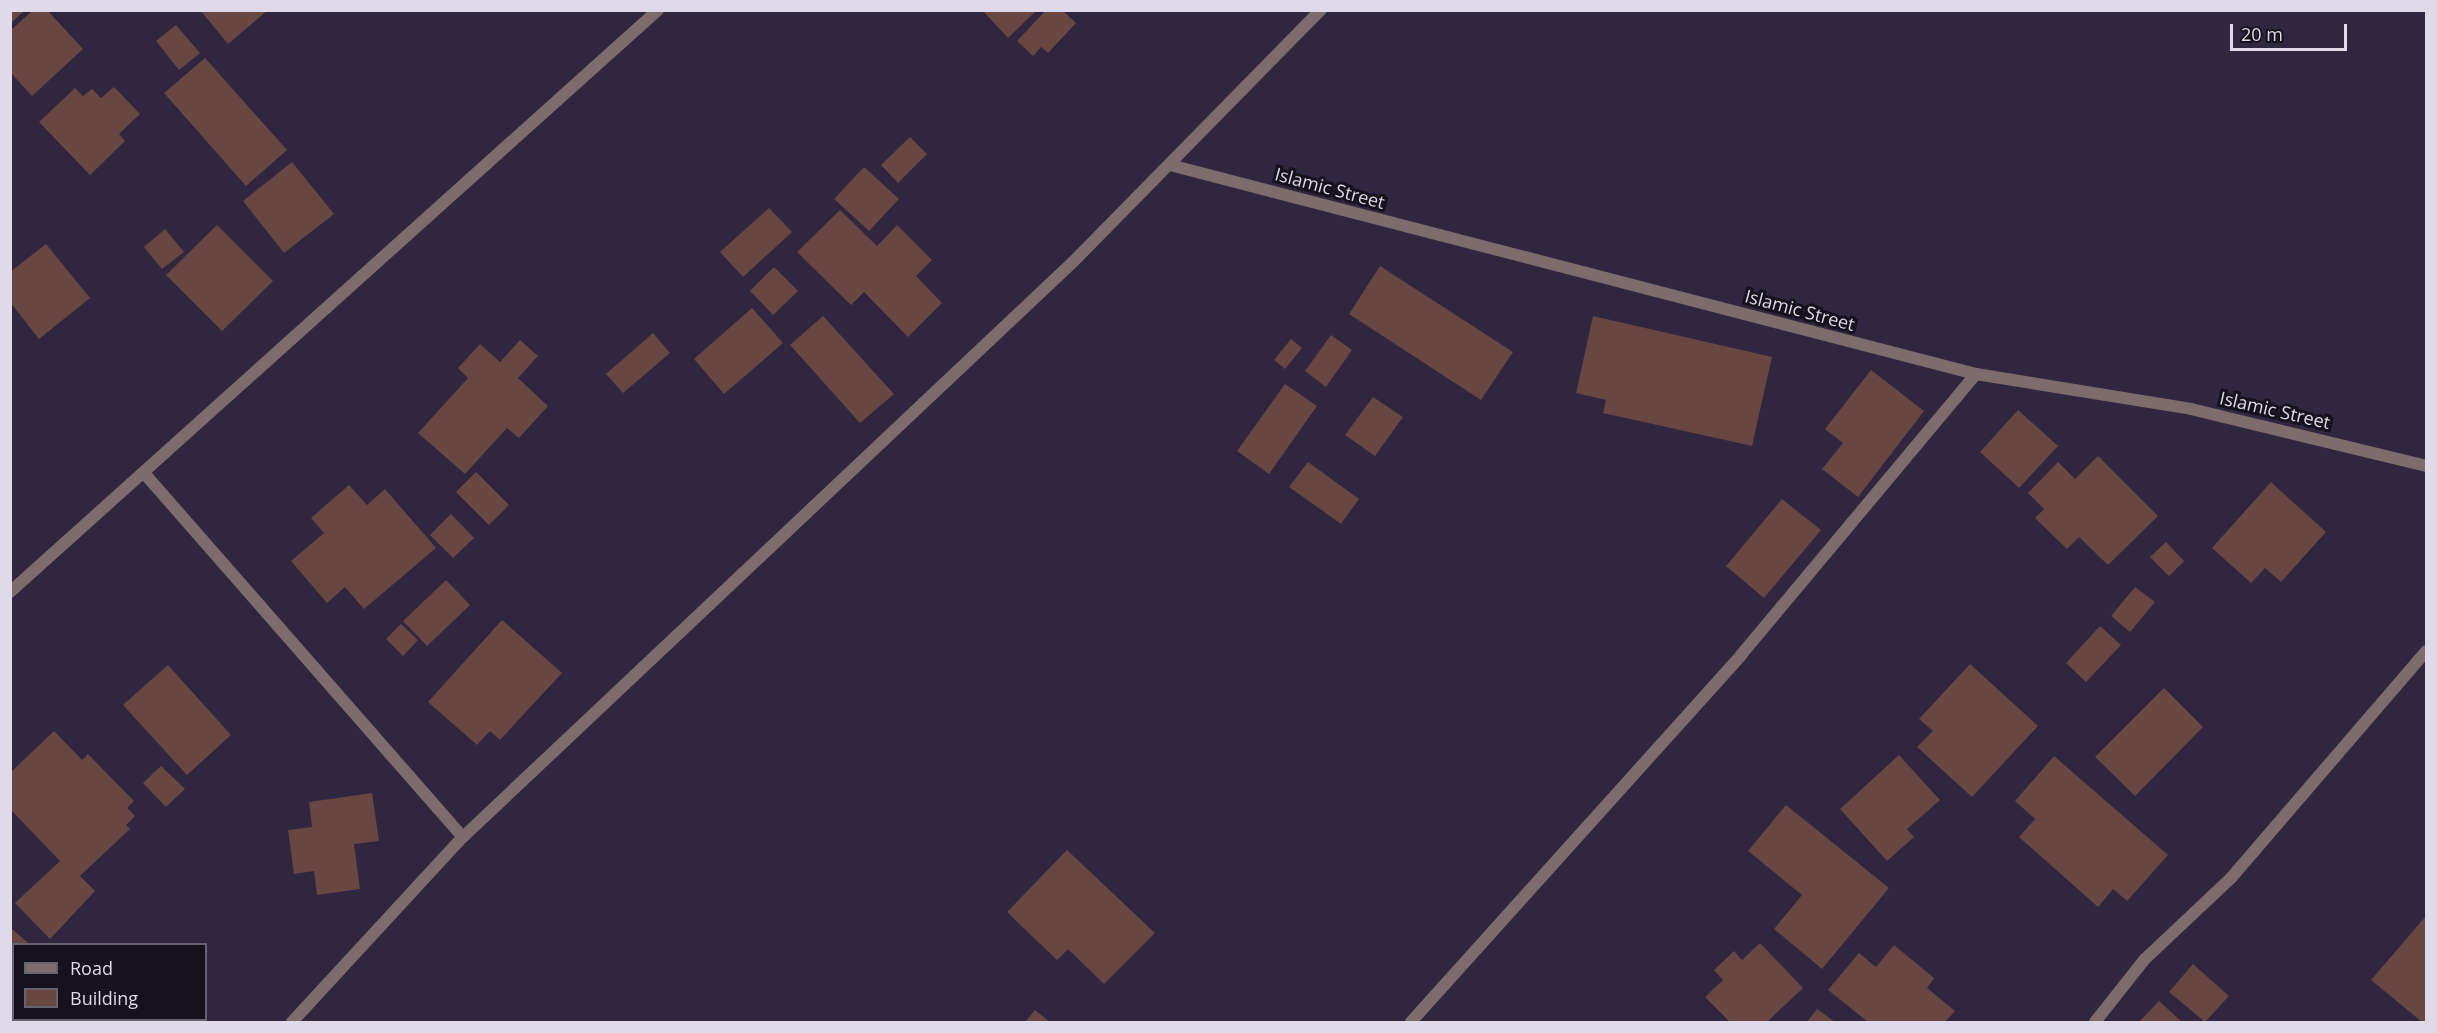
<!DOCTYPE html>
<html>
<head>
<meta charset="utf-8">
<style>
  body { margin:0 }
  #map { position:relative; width:2437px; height:1033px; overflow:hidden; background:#302640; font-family:"Open Sans",sans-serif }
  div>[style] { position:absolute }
  .building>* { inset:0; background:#684641 }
  .street>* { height:12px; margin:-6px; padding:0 6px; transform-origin:6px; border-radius:6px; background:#7d6c6b }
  span { translate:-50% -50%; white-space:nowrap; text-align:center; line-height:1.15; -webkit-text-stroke:6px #16121d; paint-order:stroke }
  .street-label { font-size:18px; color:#dfd9ea }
  .frame { position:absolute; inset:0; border:12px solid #dfd9ea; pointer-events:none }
  .legend { position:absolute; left:12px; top:943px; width:195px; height:78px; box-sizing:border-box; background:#16121d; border:2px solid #66626f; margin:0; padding:8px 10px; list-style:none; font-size:18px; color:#dfd9ea }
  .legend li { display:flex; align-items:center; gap:12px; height:30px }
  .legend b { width:30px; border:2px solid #66626f }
  .scale { position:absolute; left:2230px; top:24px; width:117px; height:27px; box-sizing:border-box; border:3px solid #dfd9ea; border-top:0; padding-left:8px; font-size:18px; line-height:21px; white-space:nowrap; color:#dfd9ea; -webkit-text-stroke:4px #16121d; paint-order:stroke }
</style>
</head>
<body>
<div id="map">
  <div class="building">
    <i style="clip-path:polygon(10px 10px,25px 10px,10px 24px)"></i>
    <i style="clip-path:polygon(33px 10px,47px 10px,83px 49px,32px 96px,10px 72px,10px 31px)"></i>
    <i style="clip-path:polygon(200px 10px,268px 10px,228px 44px)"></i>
    <i style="clip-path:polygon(982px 10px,1037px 10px,1008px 38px)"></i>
    <i style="clip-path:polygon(1046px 10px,1062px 10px,1076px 23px,1048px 53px,1041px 47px,1033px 56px,1017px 41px)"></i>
    <i style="clip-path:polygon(176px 25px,200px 53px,179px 70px,156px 41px)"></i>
    <i style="clip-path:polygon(205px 58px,287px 150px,246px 186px,164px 93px)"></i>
    <i style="clip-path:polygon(114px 87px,140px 114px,119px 134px,125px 141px,90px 175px,39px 122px,75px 88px,83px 96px,92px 89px,101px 98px)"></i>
    <i style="clip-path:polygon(910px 137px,927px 154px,898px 183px,881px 165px)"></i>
    <i style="clip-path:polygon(292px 162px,334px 214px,284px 253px,243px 201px)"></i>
    <i style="clip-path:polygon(864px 167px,899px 199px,869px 231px,834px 199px)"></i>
    <i style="clip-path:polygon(769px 208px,792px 232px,743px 277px,720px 252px)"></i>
    <i style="clip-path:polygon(840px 210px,877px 246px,897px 225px,932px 260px,916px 276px,942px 303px,908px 337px,864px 292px,851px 305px,797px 252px)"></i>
    <i style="clip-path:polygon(217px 225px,273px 281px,222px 331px,166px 275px)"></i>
    <i style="clip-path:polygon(165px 229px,184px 252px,162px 269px,144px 247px)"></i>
    <i style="clip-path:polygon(46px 244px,90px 298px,39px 339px,10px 302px,10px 272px)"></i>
    <i style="clip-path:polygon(1380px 266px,1513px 352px,1481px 400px,1349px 314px)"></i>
    <i style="clip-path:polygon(774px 267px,798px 291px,773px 315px,750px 291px)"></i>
    <i style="clip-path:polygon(752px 308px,783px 343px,724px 394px,694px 359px)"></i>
    <i style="clip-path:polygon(823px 316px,894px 394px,860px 423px,790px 345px)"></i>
    <i style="clip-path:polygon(1593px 316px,1772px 357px,1752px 446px,1603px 413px,1606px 400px,1576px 393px)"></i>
    <i style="clip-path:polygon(653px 333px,670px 353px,623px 393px,606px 374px)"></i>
    <i style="clip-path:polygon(1331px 335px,1352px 350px,1326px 387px,1305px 371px)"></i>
    <i style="clip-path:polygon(1291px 339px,1302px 348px,1285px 369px,1274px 360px)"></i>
    <i style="clip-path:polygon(520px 340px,538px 356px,518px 378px,548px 406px,519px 438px,507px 428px,465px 474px,418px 433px,468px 378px,458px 368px,480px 344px,500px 362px)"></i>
    <i style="clip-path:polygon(1871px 370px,1924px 411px,1858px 497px,1822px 469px,1843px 443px,1825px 429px)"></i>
    <i style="clip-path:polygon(1285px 384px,1317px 406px,1269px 474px,1237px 451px)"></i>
    <i style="clip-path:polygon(1373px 397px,1403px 417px,1375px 456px,1345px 435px)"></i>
    <i style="clip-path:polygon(2018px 410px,2058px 446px,2019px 488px,1980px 452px)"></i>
    <i style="clip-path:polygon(2098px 456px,2158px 516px,2108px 565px,2079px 537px,2067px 549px,2035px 518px,2044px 509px,2028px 493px,2058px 462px,2075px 479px)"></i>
    <i style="clip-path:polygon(1308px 462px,1359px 499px,1341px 524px,1289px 487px)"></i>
    <i style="clip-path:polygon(476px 472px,509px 505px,489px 525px,456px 492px)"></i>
    <i style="clip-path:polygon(2271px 482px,2326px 532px,2281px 582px,2265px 568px,2251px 583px,2212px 548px)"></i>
    <i style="clip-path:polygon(349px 485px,367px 505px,385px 489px,436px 548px,364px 609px,345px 587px,327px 603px,291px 561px,324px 533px,311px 518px)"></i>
    <i style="clip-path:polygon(1782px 499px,1821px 530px,1764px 598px,1726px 566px)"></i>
    <i style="clip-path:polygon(451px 514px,474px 538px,453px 558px,430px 535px)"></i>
    <i style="clip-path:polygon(2166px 542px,2184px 561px,2169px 576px,2150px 557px)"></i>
    <i style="clip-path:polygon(446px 580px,470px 605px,427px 646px,403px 621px)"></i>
    <i style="clip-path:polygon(2135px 587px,2155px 602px,2130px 632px,2111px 616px)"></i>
    <i style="clip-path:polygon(502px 620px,562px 673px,500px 740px,490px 731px,477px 745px,428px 702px)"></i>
    <i style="clip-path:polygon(401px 624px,418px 640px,403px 656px,386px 639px)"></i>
    <i style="clip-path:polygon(2100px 626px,2121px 645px,2086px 682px,2066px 663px)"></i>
    <i style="clip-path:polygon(1970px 664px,2038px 726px,1972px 797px,1917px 747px,1933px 731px,1919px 719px)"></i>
    <i style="clip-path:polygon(168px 665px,231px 735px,187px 775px,123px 705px)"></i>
    <i style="clip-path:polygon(2164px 688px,2203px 727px,2135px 796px,2095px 757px)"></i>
    <i style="clip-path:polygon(54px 731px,82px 760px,88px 754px,134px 801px,127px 808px,135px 816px,126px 825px,130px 829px,80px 876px,95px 891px,50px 939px,15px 903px,60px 861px,10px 809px,10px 773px)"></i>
    <i style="clip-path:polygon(1899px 755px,1940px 800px,1907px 829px,1914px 837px,1887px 861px,1840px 809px)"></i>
    <i style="clip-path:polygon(2054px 756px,2168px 855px,2127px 901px,2113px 889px,2098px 907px,2019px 837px,2035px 819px,2015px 801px)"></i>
    <i style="clip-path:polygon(161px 766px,185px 789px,166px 807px,143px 783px)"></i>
    <i style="clip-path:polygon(372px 793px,379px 841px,354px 844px,360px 889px,317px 895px,314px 871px,294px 874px,288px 830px,312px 827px,309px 802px)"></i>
    <i style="clip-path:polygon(1786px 805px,1889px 888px,1822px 969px,1774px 929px,1802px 895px,1748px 851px)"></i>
    <i style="clip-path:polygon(1067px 850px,1155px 933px,1104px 984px,1068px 949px,1057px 960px,1007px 912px)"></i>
    <i style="clip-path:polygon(2426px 916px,2426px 1022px,2422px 1022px,2371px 980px)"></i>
    <i style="clip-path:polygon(10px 927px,29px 944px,14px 944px,10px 963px)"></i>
    <i style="clip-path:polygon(1760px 943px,1803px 988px,1767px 1022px,1730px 1022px,1705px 997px,1723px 980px,1714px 970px,1734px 951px,1742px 960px)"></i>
    <i style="clip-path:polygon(1894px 945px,1934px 978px,1927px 988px,1955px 1011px,1945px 1022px,1868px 1022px,1828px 990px,1859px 953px,1876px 967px)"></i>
    <i style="clip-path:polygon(2193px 964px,2229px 996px,2205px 1022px,2169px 992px)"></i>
    <i style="clip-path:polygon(2159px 1001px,2182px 1022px,2139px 1022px)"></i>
    <i style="clip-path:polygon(1817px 1009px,1835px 1022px,1807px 1022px)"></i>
    <i style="clip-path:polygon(1035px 1010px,1050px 1022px,1025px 1022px)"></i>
  </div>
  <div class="street">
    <i style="left:1170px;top:165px;width:833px;rotate:14.54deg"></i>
    <i style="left:1976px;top:374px;width:218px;rotate:9.2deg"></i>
    <i style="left:2191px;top:409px;width:242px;rotate:13.6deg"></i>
    <i style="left:144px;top:473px;width:484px;rotate:48.8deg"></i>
    <i style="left:10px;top:592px;width:871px;rotate:-41.93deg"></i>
    <i style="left:292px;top:1022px;width:252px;rotate:-47.3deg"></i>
    <i style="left:463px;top:837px;width:838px;rotate:-43.31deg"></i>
    <i style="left:1073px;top:262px;width:354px;rotate:-45.5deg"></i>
    <i style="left:1411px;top:1022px;width:494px;rotate:-48deg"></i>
    <i style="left:1741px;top:655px;width:366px;rotate:-50.1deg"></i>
    <i style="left:2095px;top:1022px;width:80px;rotate:-51.6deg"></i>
    <i style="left:2145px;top:959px;width:118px;rotate:-43.3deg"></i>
    <i style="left:2231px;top:878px;width:299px;rotate:-49.3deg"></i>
  </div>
  <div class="street-label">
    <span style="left:1330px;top:188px;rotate:15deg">Islamic Street</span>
    <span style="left:1800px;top:310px;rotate:15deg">Islamic Street</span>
    <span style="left:2275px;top:410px;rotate:13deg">Islamic Street</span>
  </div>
  <div class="frame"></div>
  <ul class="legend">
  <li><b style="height:8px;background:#7d6c6b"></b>Road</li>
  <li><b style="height:16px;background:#684641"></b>Building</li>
  </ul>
  <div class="scale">20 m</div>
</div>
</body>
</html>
